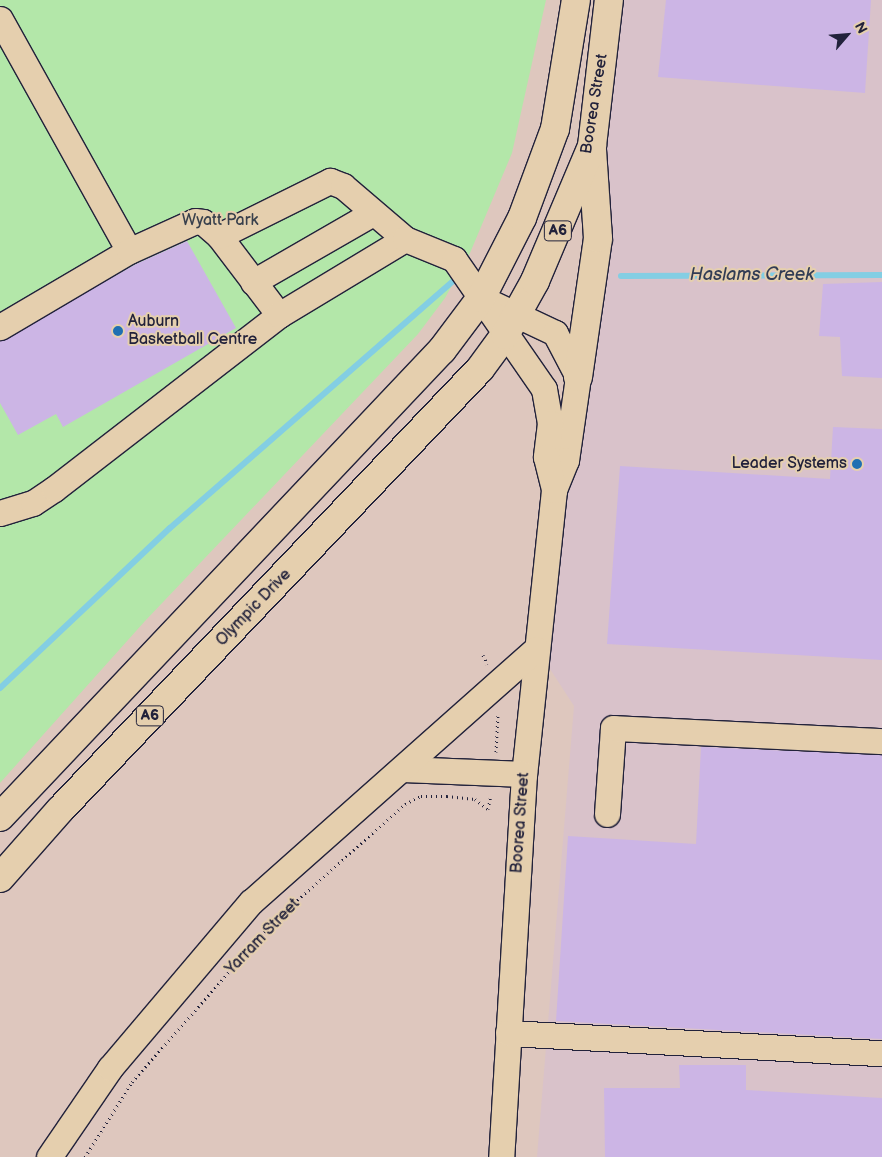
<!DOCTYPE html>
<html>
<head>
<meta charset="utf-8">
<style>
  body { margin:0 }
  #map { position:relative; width:882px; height:1157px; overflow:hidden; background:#dec7be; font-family:"Balsamiq Sans",sans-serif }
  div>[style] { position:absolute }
  .built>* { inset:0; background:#d9c2ca }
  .green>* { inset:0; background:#b3e7a9 }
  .stream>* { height:6px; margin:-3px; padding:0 3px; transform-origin:3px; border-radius:3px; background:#83cee3 }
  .building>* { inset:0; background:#ccb5e5 }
  .path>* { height:3px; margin-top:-1.5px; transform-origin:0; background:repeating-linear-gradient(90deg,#22223b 0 1px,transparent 0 5px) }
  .roads { filter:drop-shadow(1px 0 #22223b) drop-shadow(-1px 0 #22223b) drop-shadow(0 1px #22223b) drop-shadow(0 -1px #22223b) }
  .minor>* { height:25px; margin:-12.5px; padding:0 12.5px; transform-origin:12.5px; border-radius:12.5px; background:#e5cfae }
  .highway>* { height:28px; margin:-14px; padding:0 14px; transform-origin:14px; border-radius:14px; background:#e5cfae }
  .dots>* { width:14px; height:14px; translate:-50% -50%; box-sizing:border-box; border:2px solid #e5cfae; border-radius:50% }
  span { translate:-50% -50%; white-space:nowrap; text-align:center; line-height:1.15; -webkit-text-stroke:4px #e5cfae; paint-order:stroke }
  .shield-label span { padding:1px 4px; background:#e5cfae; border:1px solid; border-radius:4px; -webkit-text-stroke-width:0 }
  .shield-label { font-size:15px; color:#22223b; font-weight:700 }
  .street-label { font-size:16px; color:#22223b }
  .park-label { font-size:16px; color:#38404c }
  .poi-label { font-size:16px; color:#22223b }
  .left { translate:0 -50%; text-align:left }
  .right { translate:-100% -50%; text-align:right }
  .water-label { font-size:18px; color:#313c54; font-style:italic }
  .north { position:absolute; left:822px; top:10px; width:50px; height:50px; -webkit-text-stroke:4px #e5cfae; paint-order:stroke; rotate:63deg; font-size:14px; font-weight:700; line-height:20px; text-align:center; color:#22223b }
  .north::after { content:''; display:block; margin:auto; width:18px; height:22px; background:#22223b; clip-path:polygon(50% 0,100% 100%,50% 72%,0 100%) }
</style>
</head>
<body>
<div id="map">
  <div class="built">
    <i style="clip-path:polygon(609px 0,882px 0,882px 1157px,537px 1157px,574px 706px,537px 649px,566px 460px)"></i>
  </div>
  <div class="green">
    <i style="clip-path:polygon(0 0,546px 0,512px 153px,470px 253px,445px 298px,418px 334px,145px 621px,0 783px)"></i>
  </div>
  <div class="stream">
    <i style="left:621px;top:276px;width:261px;rotate:-0.2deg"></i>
    <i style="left:0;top:688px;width:233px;rotate:-43.3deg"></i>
    <i style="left:170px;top:528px;width:383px;rotate:-41.1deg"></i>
  </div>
  <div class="building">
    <i style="clip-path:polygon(666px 0,871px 0,865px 93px,658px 77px)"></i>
    <i style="clip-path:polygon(187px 241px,236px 328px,63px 427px,56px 414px,18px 435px,0 403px,0 341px,136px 264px)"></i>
    <i style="clip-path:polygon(882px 282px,882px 378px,842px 376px,840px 337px,819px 336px,823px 284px)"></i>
    <i style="clip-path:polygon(833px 427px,882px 429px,882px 660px,607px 644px,620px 466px,830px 479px)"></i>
    <i style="clip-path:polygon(701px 747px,882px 755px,882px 1039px,556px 1021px,568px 836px,696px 844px)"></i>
    <i style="clip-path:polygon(679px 1065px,746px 1065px,746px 1090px,882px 1098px,882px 1157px,605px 1157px,604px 1088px,680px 1088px)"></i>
  </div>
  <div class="path">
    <i style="left:483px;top:655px;width:10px;rotate:66deg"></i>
    <i style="left:496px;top:752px;width:39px;rotate:-87deg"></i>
    <i style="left:85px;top:1157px;width:89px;rotate:-57.9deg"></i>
    <i style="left:132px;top:1082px;width:216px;rotate:-48.6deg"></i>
    <i style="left:275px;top:920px;width:174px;rotate:-41.7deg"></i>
    <i style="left:405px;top:804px;width:18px;rotate:-27deg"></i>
    <i style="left:421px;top:796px;width:26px"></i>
    <i style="left:447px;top:796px;width:28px;rotate:6deg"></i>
    <i style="left:475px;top:799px;width:16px;rotate:38deg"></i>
    <i style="left:488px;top:809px;width:14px;rotate:-78deg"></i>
  </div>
  <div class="roads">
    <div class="minor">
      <i style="left:0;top:19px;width:265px;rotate:60.9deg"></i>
      <i style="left:129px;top:251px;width:150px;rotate:149.5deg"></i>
      <i style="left:129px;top:251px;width:72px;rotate:-24.4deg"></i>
      <i style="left:195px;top:221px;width:8px;rotate:7deg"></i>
      <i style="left:203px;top:222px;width:21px;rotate:41deg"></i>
      <i style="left:253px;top:282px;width:138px;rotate:-29.9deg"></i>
      <i style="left:481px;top:298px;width:82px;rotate:25.3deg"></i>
      <i style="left:555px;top:333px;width:50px;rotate:62.4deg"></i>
      <i style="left:578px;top:377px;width:84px;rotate:98.2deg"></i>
      <i style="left:566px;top:460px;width:32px;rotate:112deg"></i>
      <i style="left:554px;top:490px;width:286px;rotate:96deg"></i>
      <i style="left:524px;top:774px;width:384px;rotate:93.4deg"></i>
      <i style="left:279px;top:315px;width:99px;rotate:-127.2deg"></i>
      <i style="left:219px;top:236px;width:124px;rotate:-26.4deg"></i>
      <i style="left:330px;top:181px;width:14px;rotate:21deg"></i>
      <i style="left:343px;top:186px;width:82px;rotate:40.5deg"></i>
      <i style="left:0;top:513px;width:34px;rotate:-17deg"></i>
      <i style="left:33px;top:503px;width:25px;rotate:-34deg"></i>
      <i style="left:54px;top:489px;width:284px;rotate:-37.7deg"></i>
      <i style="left:279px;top:315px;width:147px;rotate:-31.1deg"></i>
      <i style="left:405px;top:239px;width:53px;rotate:22.2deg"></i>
      <i style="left:454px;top:259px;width:158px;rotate:55.3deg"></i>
      <i style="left:544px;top:389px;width:35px;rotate:80deg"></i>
      <i style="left:550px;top:423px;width:34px;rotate:97deg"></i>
      <i style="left:546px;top:457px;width:34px;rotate:76deg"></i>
      <i style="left:403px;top:769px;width:121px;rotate:2.4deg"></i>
      <i style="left:607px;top:814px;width:86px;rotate:-86deg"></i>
      <i style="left:613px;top:728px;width:269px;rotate:2.8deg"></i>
      <i style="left:508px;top:1033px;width:375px;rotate:3.1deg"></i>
      <i style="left:49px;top:1157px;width:108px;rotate:-55.6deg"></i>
      <i style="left:110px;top:1068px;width:218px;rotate:-49.7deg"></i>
      <i style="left:251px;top:902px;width:381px;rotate:-41.6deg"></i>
    </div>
    <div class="highway">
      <i style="left:578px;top:377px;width:140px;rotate:-81.8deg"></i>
      <i style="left:598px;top:238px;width:88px;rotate:-93.9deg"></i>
      <i style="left:0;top:817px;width:643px;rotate:-46.58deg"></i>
      <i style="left:442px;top:350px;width:65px;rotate:-53.1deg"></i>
      <i style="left:481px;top:298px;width:90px;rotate:-62.9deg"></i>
      <i style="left:522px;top:218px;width:95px;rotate:-69.7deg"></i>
      <i style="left:555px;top:129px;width:131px;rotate:-80.8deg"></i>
      <i style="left:0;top:878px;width:91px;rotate:-48.6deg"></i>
      <i style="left:60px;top:810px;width:609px;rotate:-46.4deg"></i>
      <i style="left:480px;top:369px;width:42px;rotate:-53.7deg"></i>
      <i style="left:505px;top:335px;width:62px;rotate:-60.9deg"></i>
      <i style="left:535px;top:281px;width:147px;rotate:-67.1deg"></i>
      <i style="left:592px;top:146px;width:147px;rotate:-83.4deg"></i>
    </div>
  </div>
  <div class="dots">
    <i style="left:118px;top:331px;background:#1f6fb2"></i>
    <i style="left:857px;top:464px;background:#1f6fb2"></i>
  </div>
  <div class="shield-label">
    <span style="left:558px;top:231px">A6</span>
    <span style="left:150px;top:716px">A6</span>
  </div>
  <div class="street-label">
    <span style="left:595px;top:104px;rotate:-81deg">Boorea Street</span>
    <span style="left:254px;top:608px;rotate:-46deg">Olympic Drive</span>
    <span style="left:521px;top:823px;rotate:-86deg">Boorea Street</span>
    <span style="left:263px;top:937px;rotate:-46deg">Yarram Street</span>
  </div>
  <div class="park-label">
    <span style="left:220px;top:221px">Wyatt Park</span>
  </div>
  <div class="poi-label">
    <span class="left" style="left:128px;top:331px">Auburn<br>Basketball Centre</span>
    <span class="right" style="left:847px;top:464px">Leader Systems</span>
  </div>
  <div class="water-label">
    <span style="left:752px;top:275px">Haslams Creek</span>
  </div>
  <div class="north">N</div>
</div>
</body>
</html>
